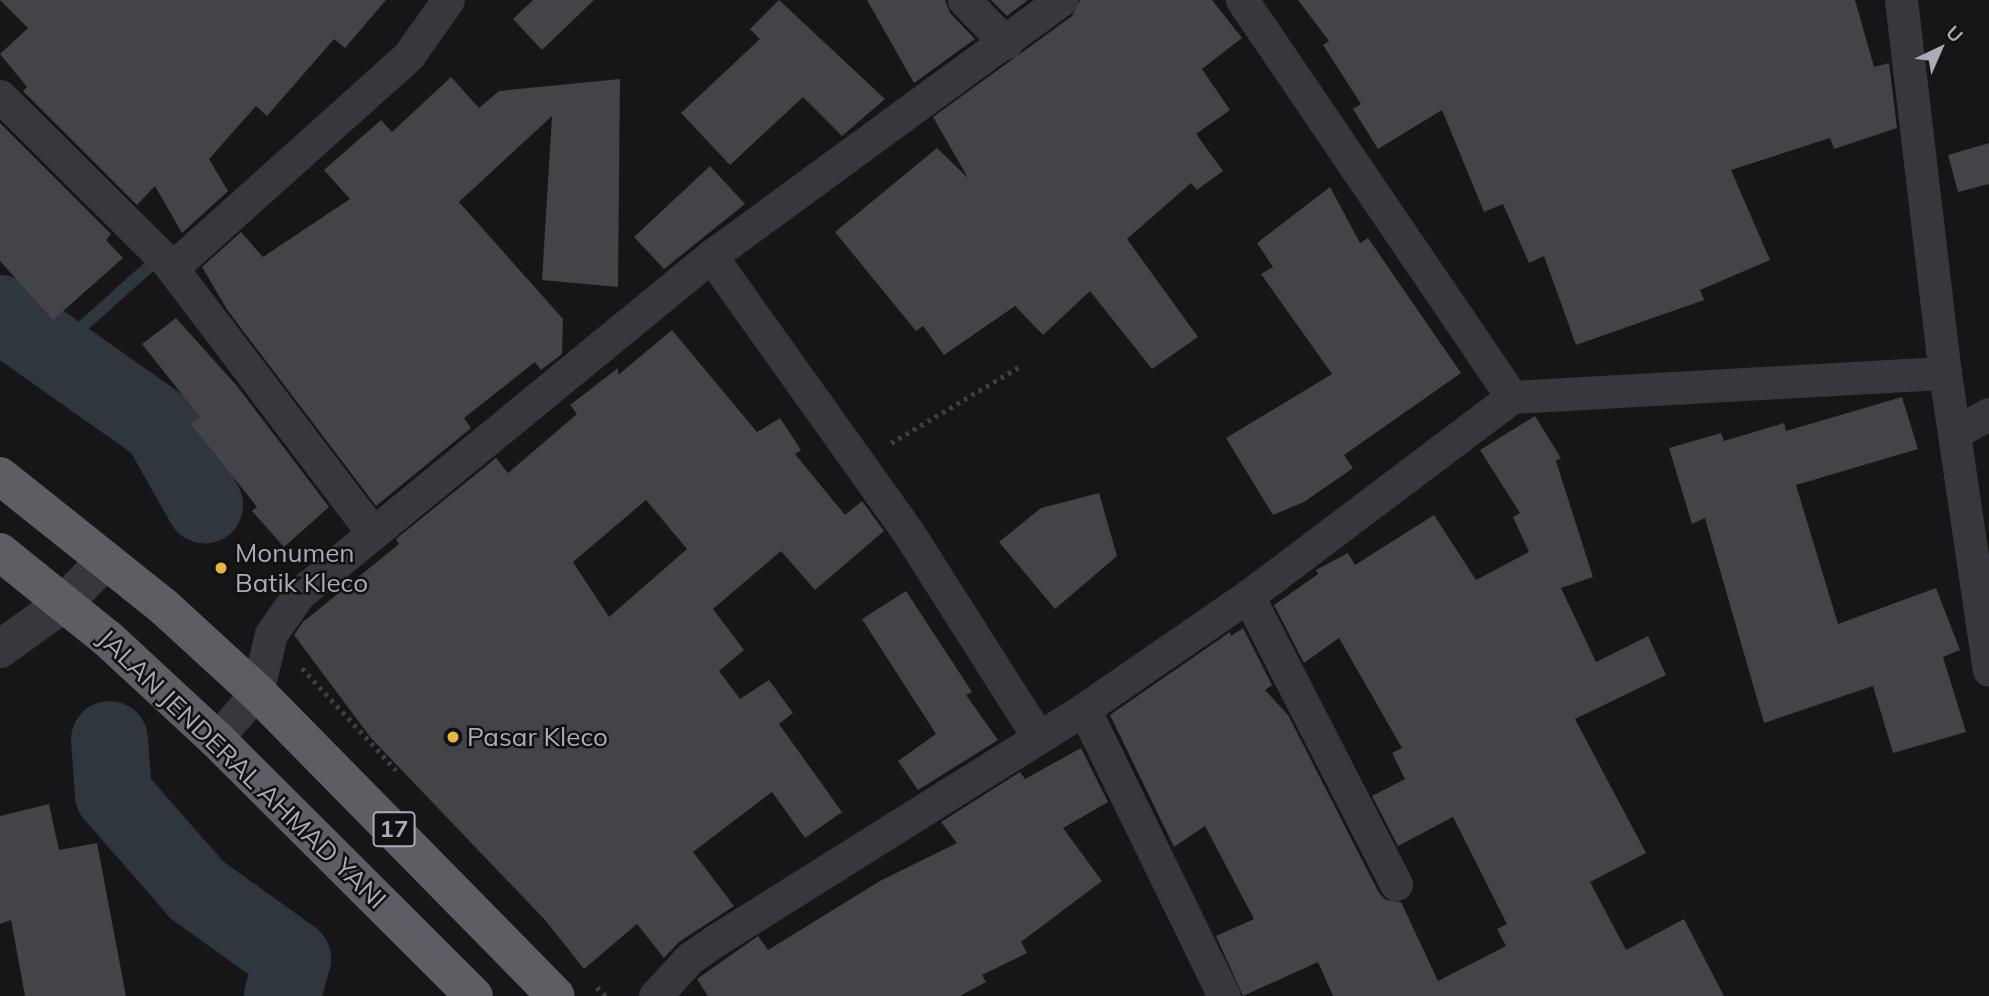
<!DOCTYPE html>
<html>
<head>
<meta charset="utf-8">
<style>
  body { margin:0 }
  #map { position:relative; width:1989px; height:996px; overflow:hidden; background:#161618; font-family:Mulish,sans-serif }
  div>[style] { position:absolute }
  .stream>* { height:12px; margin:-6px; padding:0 6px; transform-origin:6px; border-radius:6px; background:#2f363d }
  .river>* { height:77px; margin:-38.5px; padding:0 38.5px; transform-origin:38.5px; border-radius:38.5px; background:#2f363d }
  .building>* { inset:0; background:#434348 }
  .path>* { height:4.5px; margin-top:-2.25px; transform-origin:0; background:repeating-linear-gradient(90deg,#3d3f44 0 3.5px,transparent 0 8.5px) }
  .minor>* { height:33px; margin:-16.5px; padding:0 16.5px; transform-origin:16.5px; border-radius:16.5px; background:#37383d }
  .tertiary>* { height:38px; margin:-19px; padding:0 19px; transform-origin:19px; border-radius:19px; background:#37383d }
  .trunk>* { height:38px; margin:-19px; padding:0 19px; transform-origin:19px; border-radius:19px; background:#5c5e64 }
  .dots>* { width:19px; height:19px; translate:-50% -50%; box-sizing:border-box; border:4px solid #111113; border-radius:50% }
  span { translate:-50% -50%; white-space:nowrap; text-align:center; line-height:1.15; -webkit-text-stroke:5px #111113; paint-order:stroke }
  .shield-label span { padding:2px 5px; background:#111113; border:2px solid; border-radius:5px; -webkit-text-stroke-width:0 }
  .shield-label { font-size:24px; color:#a9acb7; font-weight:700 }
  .poi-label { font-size:26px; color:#a9acb7 }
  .left { translate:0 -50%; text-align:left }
  .street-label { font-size:26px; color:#a9acb7 }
  .north { position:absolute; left:1905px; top:14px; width:70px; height:70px; -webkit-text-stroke:5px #111113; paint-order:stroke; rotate:44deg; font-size:19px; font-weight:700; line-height:28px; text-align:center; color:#a9acb7 }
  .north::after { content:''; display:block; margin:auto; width:24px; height:32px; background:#a9acb7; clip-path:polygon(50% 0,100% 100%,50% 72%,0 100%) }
</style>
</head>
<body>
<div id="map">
  <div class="stream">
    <i style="left:55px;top:351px;width:142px;rotate:-41.9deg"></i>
  </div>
  <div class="river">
    <i style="left:0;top:313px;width:196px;rotate:35.2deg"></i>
    <i style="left:160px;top:426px;width:90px;rotate:60.6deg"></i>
    <i style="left:109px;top:739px;width:55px;rotate:85.8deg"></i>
    <i style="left:113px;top:794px;width:128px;rotate:48.8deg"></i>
    <i style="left:197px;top:890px;width:117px;rotate:35.6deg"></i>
    <i style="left:292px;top:958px;width:39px;rotate:105deg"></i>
  </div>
  <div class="building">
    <i style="clip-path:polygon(0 0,386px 0,345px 48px,334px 39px,267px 116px,256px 106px,209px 159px,228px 191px,182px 233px,155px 186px,137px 205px,23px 91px,27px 87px,0 54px,28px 28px)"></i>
    <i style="clip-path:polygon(533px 0,594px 0,542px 50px,513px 19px)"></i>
    <i style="clip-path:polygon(779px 0,885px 99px,842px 136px,803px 97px,730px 165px,681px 113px,760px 39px,750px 29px)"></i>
    <i style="clip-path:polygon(867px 0,945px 0,950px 13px,975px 39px,914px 83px)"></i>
    <i style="clip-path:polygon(991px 0,1028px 0,1007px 16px)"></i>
    <i style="clip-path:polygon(1080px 0,1212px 0,1242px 38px,1202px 69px,1230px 110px,1196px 134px,1223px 171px,1197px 190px,1191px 183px,1127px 239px,1198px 337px,1152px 369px,1090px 291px,1043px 335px,1015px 306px,944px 355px,923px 326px,916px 331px,835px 232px,937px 148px,968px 178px,933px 117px,1072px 16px)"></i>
    <i style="clip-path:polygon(1298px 0,1855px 0,1874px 67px,1889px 63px,1897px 128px,1834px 149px,1830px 138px,1731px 170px,1770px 260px,1700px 290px,1704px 300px,1576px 345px,1544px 256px,1529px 263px,1503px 204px,1484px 212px,1442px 110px,1378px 149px,1353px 109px,1361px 104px,1323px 45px,1329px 41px)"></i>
    <i style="clip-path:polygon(451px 77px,479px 108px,499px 91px,620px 79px,618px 287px,542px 280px,552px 116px,459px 202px,563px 319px,562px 354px,541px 370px,535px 362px,464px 418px,471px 428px,376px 506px,228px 311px,202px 267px,241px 232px,263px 257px,350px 199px,324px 170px,381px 120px,392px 132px)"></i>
    <i style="clip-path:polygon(0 123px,111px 234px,106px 240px,123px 258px,53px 320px,0 261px)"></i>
    <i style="clip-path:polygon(1989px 143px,1989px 184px,1958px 192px,1948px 155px)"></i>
    <i style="clip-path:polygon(710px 166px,745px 204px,664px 269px,634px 237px)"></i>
    <i style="clip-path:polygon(1330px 187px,1360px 243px,1368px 238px,1461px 373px,1344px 455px,1353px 468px,1304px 502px,1273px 515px,1226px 438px,1332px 374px,1261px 274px,1273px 267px,1257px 243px)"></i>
    <i style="clip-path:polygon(176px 318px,237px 386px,329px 507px,284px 547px,252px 511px,257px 507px,191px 424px,200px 417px,142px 344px)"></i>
    <i style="clip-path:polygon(evenodd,672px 330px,757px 432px,780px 418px,801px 450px,795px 454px,845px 515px,862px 501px,884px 531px,815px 590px,781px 551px,713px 609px,744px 650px,719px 671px,740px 699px,769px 680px,793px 713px,779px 724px,842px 812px,805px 838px,772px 792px,693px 852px,734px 906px,679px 942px,664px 958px,637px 924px,584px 969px,545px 920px,371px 738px,294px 635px,303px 622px,399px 544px,396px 539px,496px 458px,508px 473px,577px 414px,570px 405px,618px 368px,618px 375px,672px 330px,646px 500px,687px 549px,609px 617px,573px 562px,646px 500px)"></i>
    <i style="clip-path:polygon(1902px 397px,1918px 449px,1796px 485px,1838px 624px,1936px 588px,1960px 650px,1943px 657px,1966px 732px,1893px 753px,1873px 686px,1764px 723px,1705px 518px,1692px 524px,1669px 448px,1721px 433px,1724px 441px,1784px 423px,1786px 431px)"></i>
    <i style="clip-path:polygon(1535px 416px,1561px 458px,1556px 461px,1593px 577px,1561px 588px,1596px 662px,1648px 636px,1666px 675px,1575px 719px,1646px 853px,1590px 882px,1626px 950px,1684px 919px,1724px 996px,1333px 996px,1318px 962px,1243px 996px,1216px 936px,1254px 919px,1205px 826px,1174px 847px,1110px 715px,1230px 632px,1231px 636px,1243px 628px,1272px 685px,1265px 690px,1288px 715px,1379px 893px,1386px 900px,1401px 902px,1438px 981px,1506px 946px,1497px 929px,1507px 924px,1453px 817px,1398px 846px,1372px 796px,1405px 779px,1392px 753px,1402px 748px,1339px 638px,1304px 663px,1274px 605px,1318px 574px,1316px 570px,1348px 553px,1355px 565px,1434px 515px,1476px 580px,1529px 552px,1513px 517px,1520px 513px,1480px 450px)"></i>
    <i style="clip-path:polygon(1099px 493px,1117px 556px,1055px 609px,999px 542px,1041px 508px)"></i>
    <i style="clip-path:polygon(906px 591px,972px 692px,966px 695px,998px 740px,918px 790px,898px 761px,936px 734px,862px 619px)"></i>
    <i style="clip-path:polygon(1081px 748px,1108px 802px,1063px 828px,1102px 881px,1021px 942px,1027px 953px,982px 975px,986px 982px,960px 996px,708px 996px,697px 979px,758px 936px,768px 950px,880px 881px,957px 843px,941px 822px,1020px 772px,1025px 779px)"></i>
    <i style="clip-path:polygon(49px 804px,59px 850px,97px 843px,126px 996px,25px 996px,11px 920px,0 924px,0 816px)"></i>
  </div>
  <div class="path">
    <i style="left:891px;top:443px;width:149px;rotate:-30.7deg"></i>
    <i style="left:302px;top:668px;width:139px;rotate:47.3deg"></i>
    <i style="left:597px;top:987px;width:13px;rotate:45deg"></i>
  </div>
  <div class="minor">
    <i style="left:964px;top:0;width:60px;rotate:45.7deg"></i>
    <i style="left:1242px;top:0;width:480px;rotate:55.8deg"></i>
    <i style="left:1901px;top:0;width:376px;rotate:83.3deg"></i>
    <i style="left:1945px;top:373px;width:300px;rotate:81.6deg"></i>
    <i style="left:0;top:96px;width:237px;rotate:44.8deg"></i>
    <i style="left:168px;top:263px;width:338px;rotate:52.8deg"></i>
    <i style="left:711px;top:256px;width:339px;rotate:54.5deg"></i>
    <i style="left:908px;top:532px;width:243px;rotate:57.6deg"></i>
    <i style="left:172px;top:268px;width:319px;rotate:-41.9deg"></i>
    <i style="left:409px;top:55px;width:67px;rotate:-54.7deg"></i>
    <i style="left:1956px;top:432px;width:38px;rotate:-29deg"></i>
    <i style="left:1248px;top:596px;width:324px;rotate:62.8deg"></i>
    <i style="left:1084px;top:709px;width:319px;rotate:64deg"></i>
    <i style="left:216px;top:739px;width:62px;rotate:-48.9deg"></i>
    <i style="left:257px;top:692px;width:60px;rotate:-76.4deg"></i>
    <i style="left:271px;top:634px;width:49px;rotate:-55deg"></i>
    <i style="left:299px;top:594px;width:533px;rotate:-39.37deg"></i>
    <i style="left:711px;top:256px;width:434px;rotate:-36.2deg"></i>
    <i style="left:655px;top:996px;width:52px;rotate:-47.4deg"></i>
    <i style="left:690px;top:958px;width:32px;rotate:-35deg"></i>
    <i style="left:716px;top:940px;width:434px;rotate:-32.1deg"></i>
    <i style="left:1084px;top:709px;width:199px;rotate:-34.6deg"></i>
    <i style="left:1248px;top:596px;width:331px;rotate:-37deg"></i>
    <i style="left:1512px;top:397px;width:434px;rotate:-3.2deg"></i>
  </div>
  <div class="tertiary">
    <i style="left:0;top:649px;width:79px;rotate:-35.7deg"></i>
    <i style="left:64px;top:603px;width:60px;rotate:-45.7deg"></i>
  </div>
  <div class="trunk">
    <i style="left:0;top:476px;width:208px;rotate:38.6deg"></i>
    <i style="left:163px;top:606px;width:127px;rotate:42.5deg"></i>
    <i style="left:257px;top:692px;width:426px;rotate:45.5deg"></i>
    <i style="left:0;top:552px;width:139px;rotate:38.9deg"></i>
    <i style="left:108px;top:639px;width:147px;rotate:42.8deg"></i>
    <i style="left:216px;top:739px;width:364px;rotate:44.9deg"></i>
  </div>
  <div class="dots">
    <i style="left:221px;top:568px;background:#e7b73f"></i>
    <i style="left:453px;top:737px;background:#e7b73f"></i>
  </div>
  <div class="shield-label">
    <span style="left:394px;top:829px">17</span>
  </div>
  <div class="poi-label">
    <span class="left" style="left:235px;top:568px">Monumen<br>Batik Kleco</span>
    <span class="left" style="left:467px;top:737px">Pasar Kleco</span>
  </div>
  <div class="street-label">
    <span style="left:242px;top:769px;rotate:44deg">JALAN JENDERAL AHMAD YANI</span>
  </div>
  <div class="north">U</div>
</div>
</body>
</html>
